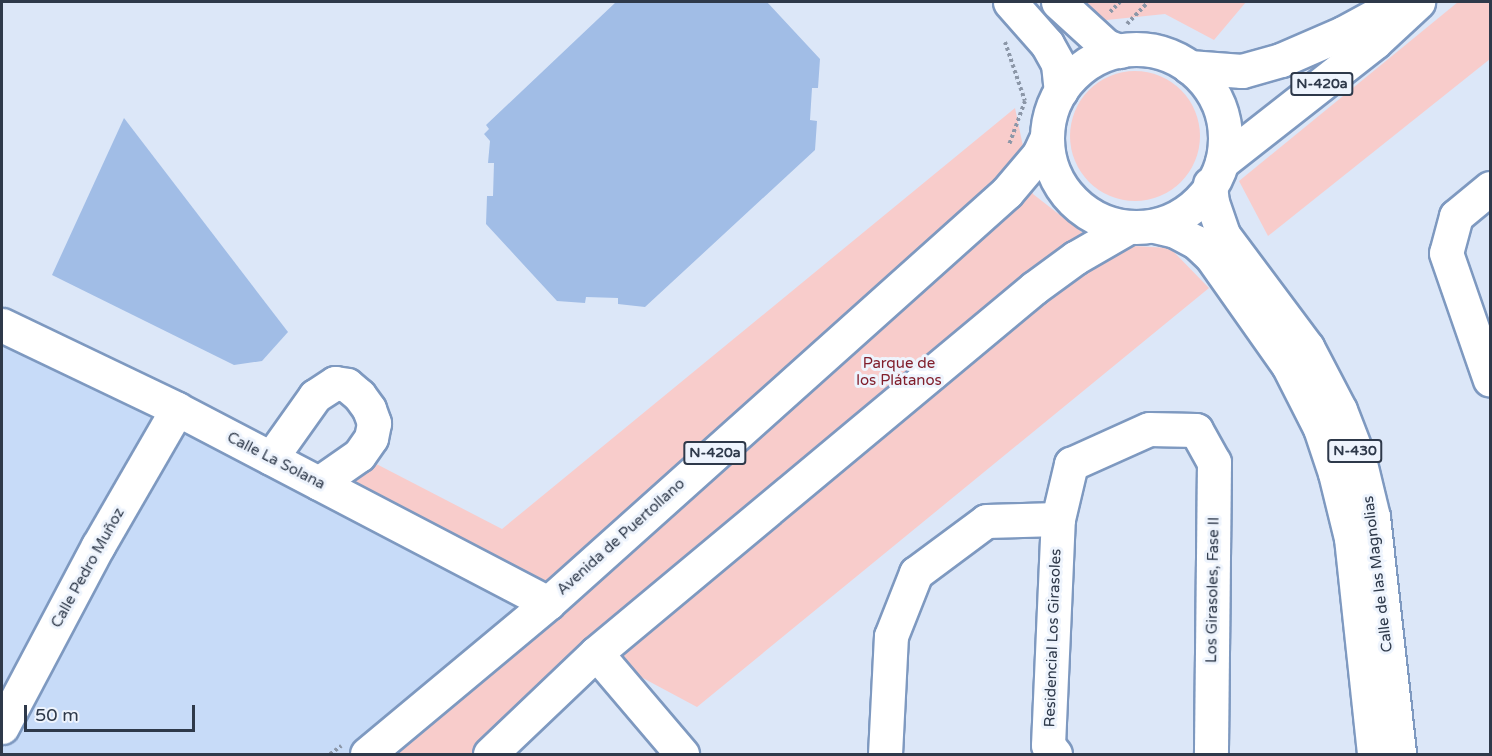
<!DOCTYPE html>
<html>
<head>
<meta charset="utf-8">
<style>
  body { margin:0 }
  #map { position:relative; width:1492px; height:756px; overflow:hidden; background:#dce7f8; font-family:"Varela Round",sans-serif }
  div>[style] { position:absolute }
  .built>* { inset:0; background:#c7dbf8 }
  .green>* { inset:0; background:#f8cccb }
  .round { border-radius:50% }
  .building>* { inset:0; background:#a1bde6 }
  .path>* { height:4px; margin-top:-2px; transform-origin:0; background:repeating-linear-gradient(90deg,#8c97a8 0 3px,transparent 0 6px) }
  .roads { filter:drop-shadow(2px 0 #7e99c0) drop-shadow(-2px 0 #7e99c0) drop-shadow(0 2px #7e99c0) drop-shadow(0 -2px #7e99c0) }
  .minor>* { height:33px; margin:-16.5px; padding:0 16.5px; transform-origin:16.5px; border-radius:16.5px; background:#fff }
  .major>* { height:33px; margin:-16.5px; padding:0 16.5px; transform-origin:16.5px; border-radius:16.5px; background:#fff }
  .highway>* { height:33px; margin:-16.5px; padding:0 16.5px; transform-origin:16.5px; border-radius:16.5px; background:#fff }
  .highway>.ring { margin:-16.5px; padding:0; box-sizing:content-box; background:none; border:33px solid #fff; border-radius:50% }
  span { translate:-50% -50%; white-space:nowrap; text-align:center; line-height:1.15; -webkit-text-stroke:6px #eef4fd; paint-order:stroke }
  .shield-label span { padding:2px 4px; background:#eef4fd; border:2px solid; border-radius:4px; -webkit-text-stroke-width:0 }
  .shield-label { font-size:14px; color:#2e394a; font-weight:700 }
  .park-label { font-size:15px; color:#811f2c }
  .street-label { font-size:15px; color:#2e394a }
  .frame { position:absolute; inset:0; border:3px solid #2e394a; pointer-events:none }
  .scale { position:absolute; left:24px; top:705px; width:171px; height:27px; box-sizing:border-box; border:3px solid #2e394a; border-top:0; padding-left:8px; font-size:18px; line-height:21px; white-space:nowrap; color:#2e394a; -webkit-text-stroke:4px #eef4fd; paint-order:stroke }
</style>
</head>
<body>
<div id="map">
  <div class="built">
    <i style="clip-path:polygon(2px 328px,548px 603px,367px 754px,2px 754px)"></i>
  </div>
  <div class="green">
    <i style="clip-path:polygon(1085px 2px,1246px 2px,1214px 40px,1165px 14px,1097px 21px)"></i>
    <i style="clip-path:polygon(1458px 2px,1490px 2px,1490px 59px,1268px 236px,1239px 181px)"></i>
    <i class="round" style="left:1070px;top:71px;width:130px;height:130px"></i>
    <i style="clip-path:polygon(1015px 108px,1033px 194px,1097px 244px,1170px 248px,1209px 288px,697px 707px,596px 653px,486px 754px,376px 754px,548px 603px,319px 483px,359px 455px,502px 529px)"></i>
  </div>
  <div class="building">
    <i style="clip-path:polygon(616px 2px,767px 2px,820px 59px,818px 88px,812px 88px,810px 120px,817px 121px,815px 150px,645px 307px,618px 304px,618px 298px,586px 297px,585px 303px,557px 301px,486px 224px,487px 196px,493px 196px,494px 163px,488px 163px,490px 141px,484px 134px,489px 129px,486px 125px)"></i>
    <i style="clip-path:polygon(124px 118px,288px 332px,262px 361px,234px 365px,52px 275px)"></i>
  </div>
  <div class="path">
    <i style="left:1110px;top:12px;width:14px;rotate:-45deg"></i>
    <i style="left:1127px;top:24px;width:30px;rotate:-46deg"></i>
    <i style="left:1005px;top:42px;width:62px;rotate:71.3deg"></i>
    <i style="left:1025px;top:101px;width:47px;rotate:110deg"></i>
    <i style="left:330px;top:754px;width:14px;rotate:-36deg"></i>
  </div>
  <div class="roads">
    <div class="minor">
      <i style="left:1490px;top:188px;width:44px;rotate:140.5deg"></i>
      <i style="left:1456px;top:216px;width:38px;rotate:105deg"></i>
      <i style="left:1446px;top:253px;width:134px;rotate:70.9deg"></i>
      <i style="left:2px;top:325px;width:194px;rotate:25.6deg"></i>
      <i style="left:177px;top:409px;width:419px;rotate:27.6deg"></i>
      <i style="left:271px;top:458px;width:76px;rotate:-54.6deg"></i>
      <i style="left:315px;top:396px;width:24px;rotate:-33deg"></i>
      <i style="left:335px;top:383px;width:12px;rotate:9deg"></i>
      <i style="left:347px;top:385px;width:16px;rotate:40deg"></i>
      <i style="left:359px;top:395px;width:17px;rotate:54deg"></i>
      <i style="left:369px;top:409px;width:15px;rotate:70deg"></i>
      <i style="left:374px;top:423px;width:15px;rotate:101deg"></i>
      <i style="left:371px;top:438px;width:21px;rotate:125deg"></i>
      <i style="left:359px;top:455px;width:49px;rotate:145deg"></i>
      <i style="left:596px;top:653px;width:133px;rotate:49.6deg"></i>
      <i style="left:2px;top:727px;width:205px;rotate:-62.1deg"></i>
      <i style="left:98px;top:546px;width:158px;rotate:-60deg"></i>
      <i style="left:885px;top:754px;width:118px;rotate:-87.1deg"></i>
      <i style="left:891px;top:636px;width:68px;rotate:-68.4deg"></i>
      <i style="left:916px;top:573px;width:87px;rotate:-36.6deg"></i>
      <i style="left:986px;top:521px;width:72px;rotate:-1.6deg"></i>
      <i style="left:1058px;top:519px;width:57px;rotate:-76.7deg"></i>
      <i style="left:1071px;top:464px;width:85px;rotate:-24.2deg"></i>
      <i style="left:1149px;top:429px;width:47px;rotate:1.2deg"></i>
      <i style="left:1196px;top:430px;width:37px;rotate:61deg"></i>
      <i style="left:1214px;top:462px;width:292px;rotate:90.6deg"></i>
      <i style="left:1055px;top:754px;width:11px;rotate:-128deg"></i>
      <i style="left:1048px;top:745px;width:226px;rotate:-87.5deg"></i>
    </div>
    <div class="major">
      <i style="left:1010px;top:2px;width:56px;rotate:48.6deg"></i>
      <i style="left:1047px;top:44px;width:23px;rotate:61deg"></i>
      <i style="left:1058px;top:64px;width:27px;rotate:84deg"></i>
      <i style="left:1058px;top:2px;width:65px;rotate:42.5deg"></i>
      <i style="left:1106px;top:46px;width:15px;rotate:20deg"></i>
      <i style="left:1154px;top:226px;width:22px;rotate:13deg"></i>
      <i style="left:1175px;top:231px;width:24px;rotate:28deg"></i>
      <i style="left:1196px;top:242px;width:21px;rotate:43deg"></i>
      <i style="left:1211px;top:256px;width:133px;rotate:54.8deg"></i>
      <i style="left:1288px;top:365px;width:71px;rotate:63.1deg"></i>
      <i style="left:1320px;top:428px;width:47px;rotate:71.6deg"></i>
      <i style="left:1335px;top:473px;width:67px;rotate:76.2deg"></i>
      <i style="left:1351px;top:538px;width:217px;rotate:83.9deg"></i>
    </div>
    <div class="highway">
      <i class="ring" style="left:1047px;top:49px;width:145px;height:145px"></i>
      <i style="left:1189px;top:67px;width:53px;rotate:4.3deg"></i>
      <i style="left:1242px;top:71px;width:41px;rotate:-15.8deg"></i>
      <i style="left:1281px;top:60px;width:68px;rotate:-23.5deg"></i>
      <i style="left:1343px;top:33px;width:65px;rotate:-28.5deg"></i>
      <i style="left:1222px;top:162px;width:194px;rotate:-38.1deg"></i>
      <i style="left:1375px;top:42px;width:59px;rotate:-42.9deg"></i>
      <i style="left:1210px;top:184px;width:18px;rotate:84deg"></i>
      <i style="left:1212px;top:202px;width:36px;rotate:71deg"></i>
      <i style="left:1224px;top:236px;width:139px;rotate:53.2deg"></i>
      <i style="left:1307px;top:347px;width:71px;rotate:62.4deg"></i>
      <i style="left:1340px;top:410px;width:53px;rotate:68.8deg"></i>
      <i style="left:1359px;top:459px;width:60px;rotate:76.4deg"></i>
      <i style="left:1373px;top:517px;width:238px;rotate:83.7deg"></i>
      <i style="left:367px;top:754px;width:236px;rotate:-39.8deg"></i>
      <i style="left:548px;top:603px;width:616px;rotate:-41.84deg"></i>
      <i style="left:1007px;top:192px;width:50px;rotate:-49.9deg"></i>
      <i style="left:1039px;top:154px;width:19px;rotate:-65deg"></i>
      <i style="left:490px;top:754px;width:146px;rotate:-43.6deg"></i>
      <i style="left:596px;top:653px;width:570px;rotate:-39.81deg"></i>
      <i style="left:1034px;top:288px;width:51px;rotate:-36.2deg"></i>
      <i style="left:1075px;top:258px;width:60px;rotate:-30deg"></i>
    </div>
  </div>
  <div class="shield-label">
    <span style="left:1322px;top:84px">N-420a</span>
    <span style="left:1355px;top:451px">N-430</span>
    <span style="left:715px;top:453px">N-420a</span>
  </div>
  <div class="park-label">
    <span style="left:899px;top:372px">Parque de<br>los Plátanos</span>
  </div>
  <div class="street-label">
    <span style="left:276px;top:461px;rotate:27deg">Calle La Solana</span>
    <span style="left:621px;top:537px;rotate:-42deg">Avenida de Puertollano</span>
    <span style="left:88px;top:568px;rotate:-61deg">Calle Pedro Muñoz</span>
    <span style="left:1378px;top:574px;rotate:-97deg">Calle de las Magnolias</span>
    <span style="left:1213px;top:590px;rotate:-89deg">Los Girasoles, Fase II</span>
    <span style="left:1053px;top:638px;rotate:-88deg">Residencial Los Girasoles</span>
  </div>
  <div class="frame"></div>
  <div class="scale">50 m</div>
</div>
</body>
</html>
